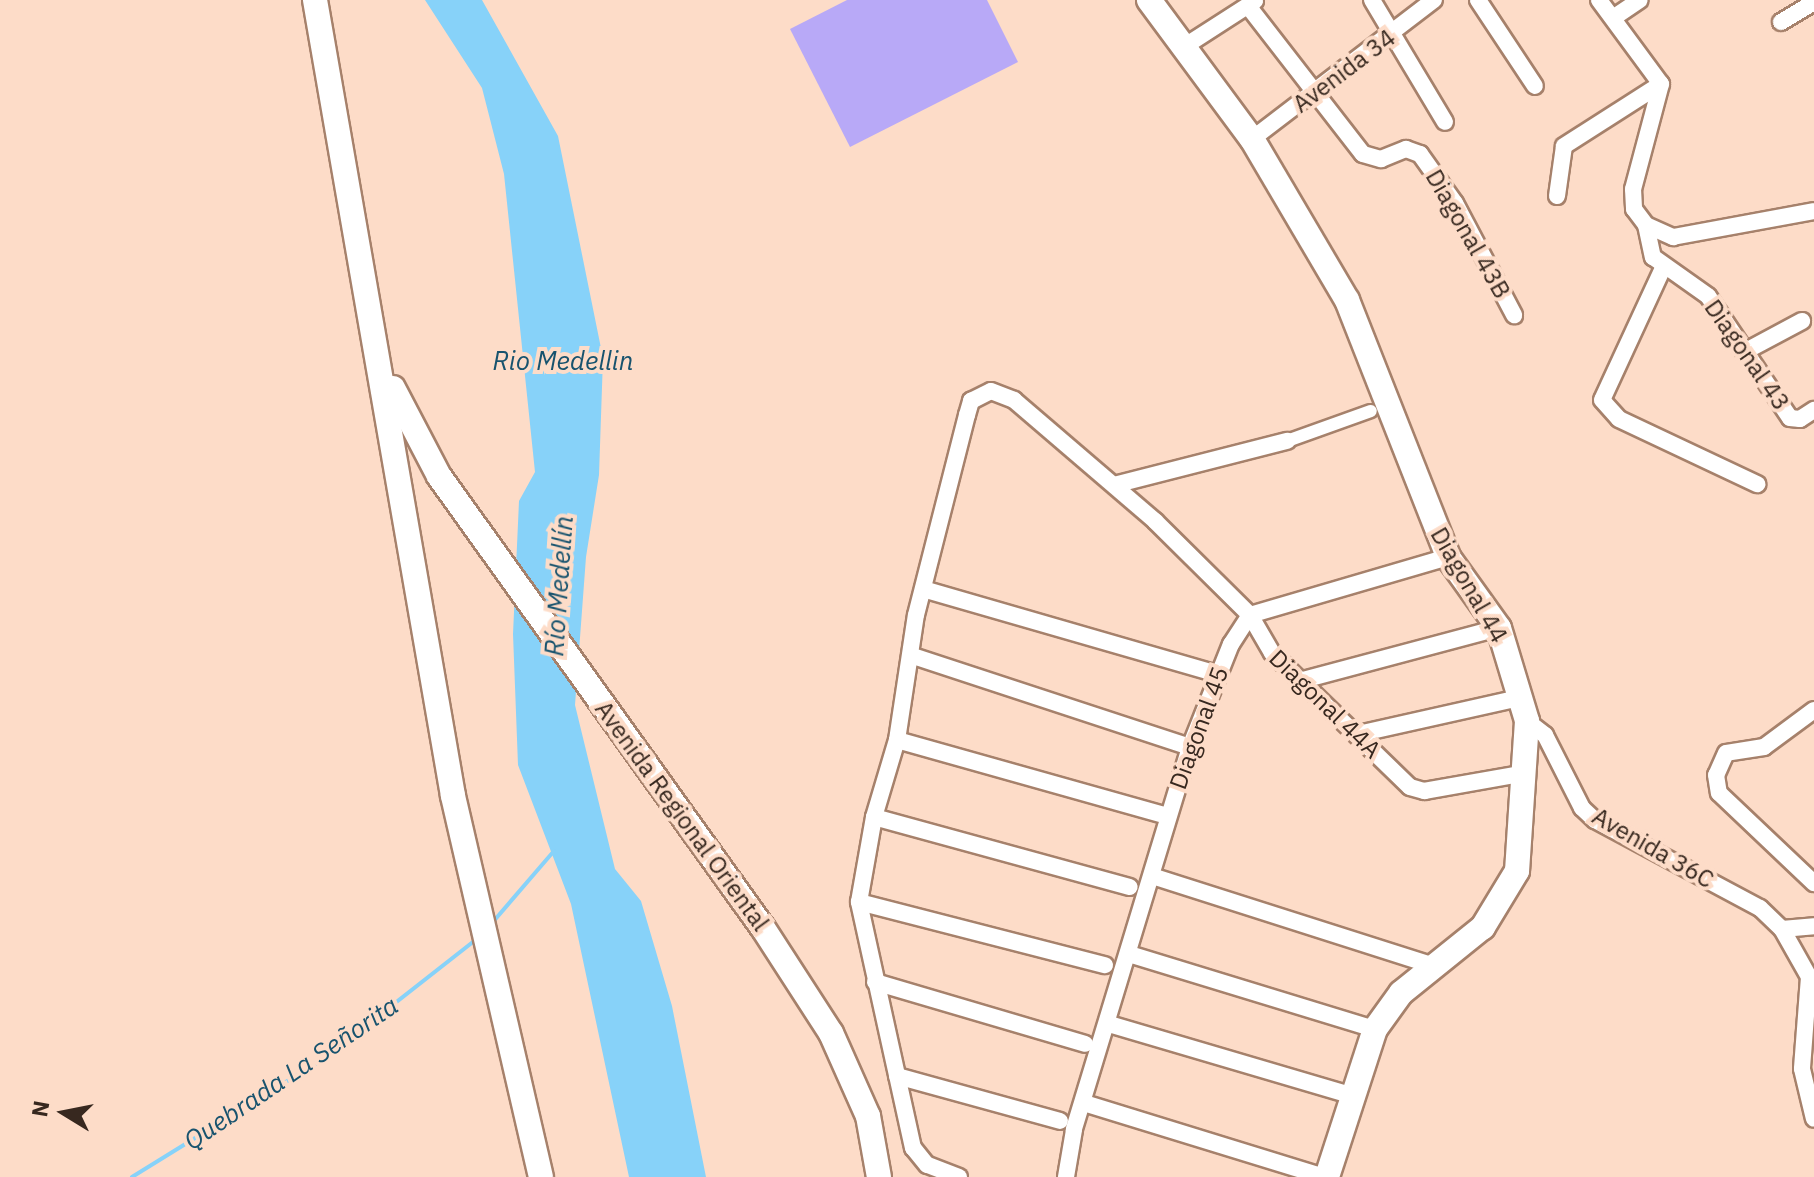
<!DOCTYPE html>
<html>
<head>
<meta charset="utf-8">
<style>
  body { margin:0 }
  #map { position:relative; width:1814px; height:1177px; overflow:hidden; background:#fddcc8; font-family:"IBM Plex Sans",sans-serif }
  div>[style] { position:absolute }
  .green>* { inset:0; background:#b8a9f7 }
  .water>* { inset:0; background:#87d2f9 }
  .stream>* { height:4px; margin:-2px; padding:0 2px; transform-origin:2px; border-radius:2px; background:#87d2f9 }
  .roads { filter:drop-shadow(2px 0 #a6816b) drop-shadow(-2px 0 #a6816b) drop-shadow(0 2px #a6816b) drop-shadow(0 -2px #a6816b) }
  .pedestrian>* { height:12px; margin:-6px; padding:0 6px; transform-origin:6px; border-radius:6px; background:#fff }
  .minor>* { height:16px; margin:-8px; padding:0 8px; transform-origin:8px; border-radius:8px; background:#fff }
  .secondary>* { height:24px; margin:-12px; padding:0 12px; transform-origin:12px; border-radius:12px; background:#fff }
  span { translate:-50% -50%; white-space:nowrap; text-align:center; line-height:1.15; -webkit-text-stroke:8px #fddcc8; paint-order:stroke }
  .street-label { font-size:24px; color:#37281f }
  .water-label { font-size:26px; color:#18536e; font-style:italic }
  .north { position:absolute; left:24px; top:1073px; width:80px; height:80px; -webkit-text-stroke:6px #fddcc8; paint-order:stroke; rotate:280deg; font-size:22px; font-weight:700; line-height:32px; text-align:center; color:#37281f }
  .north::after { content:''; display:block; margin:auto; width:28px; height:36px; background:#37281f; clip-path:polygon(50% 0,100% 100%,50% 72%,0 100%) }
</style>
</head>
<body>
<div id="map">
  <div class="green">
    <i style="clip-path:polygon(847px 0,987px 0,1018px 62px,850px 147px,790px 29px)"></i>
  </div>
  <div class="water">
    <i style="clip-path:polygon(425px 0,482px 0,558px 136px,603px 358px,599px 475px,586px 557px,575px 705px,615px 869px,641px 901px,672px 1006px,706px 1177px,629px 1177px,571px 904px,518px 765px,513px 634px,519px 501px,535px 472px,504px 174px,482px 88px)"></i>
  </div>
  <div class="stream">
    <i style="left:492px;top:923px;width:95px;rotate:-49.3deg"></i>
    <i style="left:132px;top:1177px;width:227px;rotate:-31.7deg"></i>
    <i style="left:325px;top:1058px;width:194px;rotate:-38.1deg"></i>
  </div>
  <div class="roads">
    <div class="pedestrian">
      <i style="left:1287px;top:441px;width:89px;rotate:-19.7deg"></i>
    </div>
    <div class="minor">
      <i style="left:1372px;top:0;width:142px;rotate:59.1deg"></i>
      <i style="left:1478px;top:0;width:103px;rotate:56.5deg"></i>
      <i style="left:1599px;top:0;width:104px;rotate:53.6deg"></i>
      <i style="left:1661px;top:84px;width:109px;rotate:104.9deg"></i>
      <i style="left:1633px;top:189px;width:20px;rotate:87deg"></i>
      <i style="left:1634px;top:209px;width:20px;rotate:53deg"></i>
      <i style="left:1646px;top:225px;width:30px;rotate:24deg"></i>
      <i style="left:1673px;top:237px;width:143px;rotate:-10.4deg"></i>
      <i style="left:1248px;top:6px;width:187px;rotate:52.2deg"></i>
      <i style="left:1363px;top:154px;width:19px;rotate:16deg"></i>
      <i style="left:1381px;top:159px;width:27px;rotate:-22deg"></i>
      <i style="left:1406px;top:149px;width:15px;rotate:20deg"></i>
      <i style="left:1420px;top:154px;width:60px;rotate:54.5deg"></i>
      <i style="left:1455px;top:203px;width:127px;rotate:62.2deg"></i>
      <i style="left:1613px;top:18px;width:32px;rotate:-34deg"></i>
      <i style="left:1781px;top:22px;width:39px;rotate:-31deg"></i>
      <i style="left:1182px;top:48px;width:87px;rotate:-32.8deg"></i>
      <i style="left:1252px;top:139px;width:229px;rotate:-37.4deg"></i>
      <i style="left:1557px;top:196px;width:50px;rotate:-82deg"></i>
      <i style="left:1564px;top:146px;width:115px;rotate:-32.6deg"></i>
      <i style="left:1646px;top:225px;width:33px;rotate:78deg"></i>
      <i style="left:1653px;top:257px;width:67px;rotate:35.3deg"></i>
      <i style="left:1708px;top:296px;width:147px;rotate:56.1deg"></i>
      <i style="left:1790px;top:418px;width:10px;rotate:6deg"></i>
      <i style="left:1800px;top:419px;width:17px;rotate:-33deg"></i>
      <i style="left:1663px;top:268px;width:145px;rotate:114.8deg"></i>
      <i style="left:1602px;top:400px;width:25px;rotate:48deg"></i>
      <i style="left:1619px;top:419px;width:153px;rotate:25.2deg"></i>
      <i style="left:1744px;top:352px;width:66px;rotate:-28.1deg"></i>
      <i style="left:1114px;top:485px;width:179px;rotate:-14.3deg"></i>
      <i style="left:1448px;top:557px;width:206px;rotate:163.7deg"></i>
      <i style="left:1250px;top:615px;width:44px;rotate:59.9deg"></i>
      <i style="left:1272px;top:653px;width:192px;rotate:44.2deg"></i>
      <i style="left:1410px;top:787px;width:15px;rotate:16deg"></i>
      <i style="left:1424px;top:791px;width:97px;rotate:-10deg"></i>
      <i style="left:923px;top:589px;width:307px;rotate:16.1deg"></i>
      <i style="left:913px;top:656px;width:292px;rotate:18.2deg"></i>
      <i style="left:1303px;top:680px;width:203px;rotate:-14.9deg"></i>
      <i style="left:1814px;top:710px;width:62px;rotate:143.5deg"></i>
      <i style="left:1764px;top:747px;width:38px;rotate:171deg"></i>
      <i style="left:1726px;top:753px;width:24px;rotate:114deg"></i>
      <i style="left:1716px;top:775px;width:18px;rotate:81deg"></i>
      <i style="left:1719px;top:793px;width:131px;rotate:43.5deg"></i>
      <i style="left:1527px;top:721px;width:23px;rotate:38deg"></i>
      <i style="left:1545px;top:735px;width:82px;rotate:63.1deg"></i>
      <i style="left:1582px;top:808px;width:18px;rotate:43deg"></i>
      <i style="left:1595px;top:820px;width:187px;rotate:28.1deg"></i>
      <i style="left:1760px;top:908px;width:30px;rotate:44deg"></i>
      <i style="left:1782px;top:929px;width:32px;rotate:-5deg"></i>
      <i style="left:1358px;top:734px;width:169px;rotate:-12.6deg"></i>
      <i style="left:897px;top:740px;width:281px;rotate:15.7deg"></i>
      <i style="left:874px;top:817px;width:265px;rotate:15.3deg"></i>
      <i style="left:1152px;top:876px;width:296px;rotate:17.7deg"></i>
      <i style="left:859px;top:902px;width:254px;rotate:14.4deg"></i>
      <i style="left:1782px;top:929px;width:55px;rotate:60.6deg"></i>
      <i style="left:1809px;top:977px;width:92px;rotate:94.4deg"></i>
      <i style="left:1802px;top:1069px;width:51px;rotate:76.5deg"></i>
      <i style="left:1129px;top:954px;width:257px;rotate:17deg"></i>
      <i style="left:875px;top:982px;width:219px;rotate:16.4deg"></i>
      <i style="left:1109px;top:1024px;width:254px;rotate:16.4deg"></i>
      <i style="left:897px;top:1076px;width:169px;rotate:15.4deg"></i>
      <i style="left:1084px;top:1103px;width:252px;rotate:17.1deg"></i>
      <i style="left:959px;top:1177px;width:34px;rotate:-159deg"></i>
      <i style="left:927px;top:1165px;width:22px;rotate:-129deg"></i>
      <i style="left:913px;top:1148px;width:252px;rotate:-102.4deg"></i>
      <i style="left:859px;top:902px;width:86px;rotate:-80deg"></i>
      <i style="left:874px;top:817px;width:80px;rotate:-73.4deg"></i>
      <i style="left:897px;top:740px;width:126px;rotate:-81.4deg"></i>
      <i style="left:916px;top:615px;width:206px;rotate:-75.7deg"></i>
      <i style="left:967px;top:415px;width:15px;rotate:-74deg"></i>
      <i style="left:971px;top:401px;width:22px;rotate:-27deg"></i>
      <i style="left:991px;top:391px;width:25px;rotate:21deg"></i>
      <i style="left:1014px;top:400px;width:186px;rotate:40.6deg"></i>
      <i style="left:1155px;top:521px;width:134px;rotate:44.7deg"></i>
      <i style="left:1250px;top:615px;width:35px;rotate:123deg"></i>
      <i style="left:1231px;top:644px;width:111px;rotate:111.7deg"></i>
      <i style="left:1190px;top:747px;width:400px;rotate:106.9deg"></i>
      <i style="left:1074px;top:1130px;width:48px;rotate:99.7deg"></i>
    </div>
    <div class="secondary">
      <i style="left:315px;top:0;width:808px;rotate:80.16deg"></i>
      <i style="left:453px;top:796px;width:391px;rotate:77deg"></i>
      <i style="left:1149px;top:0;width:173px;rotate:53.5deg"></i>
      <i style="left:1252px;top:139px;width:187px;rotate:59.5deg"></i>
      <i style="left:1347px;top:300px;width:276px;rotate:68.5deg"></i>
      <i style="left:1448px;top:557px;width:87px;rotate:54.3deg"></i>
      <i style="left:1499px;top:628px;width:97px;rotate:73.2deg"></i>
      <i style="left:1527px;top:721px;width:150px;rotate:93.8deg"></i>
      <i style="left:1517px;top:871px;width:66px;rotate:121.3deg"></i>
      <i style="left:1483px;top:927px;width:105px;rotate:141.2deg"></i>
      <i style="left:1401px;top:993px;width:44px;rotate:125.8deg"></i>
      <i style="left:1375px;top:1029px;width:156px;rotate:108deg"></i>
      <i style="left:393px;top:388px;width:99px;rotate:62.4deg"></i>
      <i style="left:439px;top:476px;width:556px;rotate:54.37deg"></i>
      <i style="left:763px;top:928px;width:125px;rotate:57.1deg"></i>
      <i style="left:831px;top:1033px;width:91px;rotate:66deg"></i>
      <i style="left:868px;top:1116px;width:62px;rotate:79.8deg"></i>
    </div>
  </div>
  <div class="street-label">
    <span style="left:1344px;top:71px;rotate:-37deg">Avenida 34</span>
    <span style="left:1468px;top:234px;rotate:60deg">Diagonal 43B</span>
    <span style="left:1747px;top:355px;rotate:55deg">Diagonal 43</span>
    <span style="left:1469px;top:585px;rotate:60deg">Diagonal 44</span>
    <span style="left:1325px;top:704px;rotate:44deg">Diagonal 44A</span>
    <span style="left:1199px;top:728px;rotate:-70deg">Diagonal 45</span>
    <span style="left:682px;top:816px;rotate:54deg">Avenida Regional Oriental</span>
    <span style="left:1653px;top:848px;rotate:30deg">Avenida 36C</span>
  </div>
  <div class="water-label">
    <span style="left:563px;top:361px">Rio Medellin</span>
    <span style="left:559px;top:586px;rotate:-86deg">Río Medellín</span>
    <span style="left:291px;top:1073px;rotate:-34deg">Quebrada La Señorita</span>
  </div>
  <div class="north">N</div>
</div>
</body>
</html>
